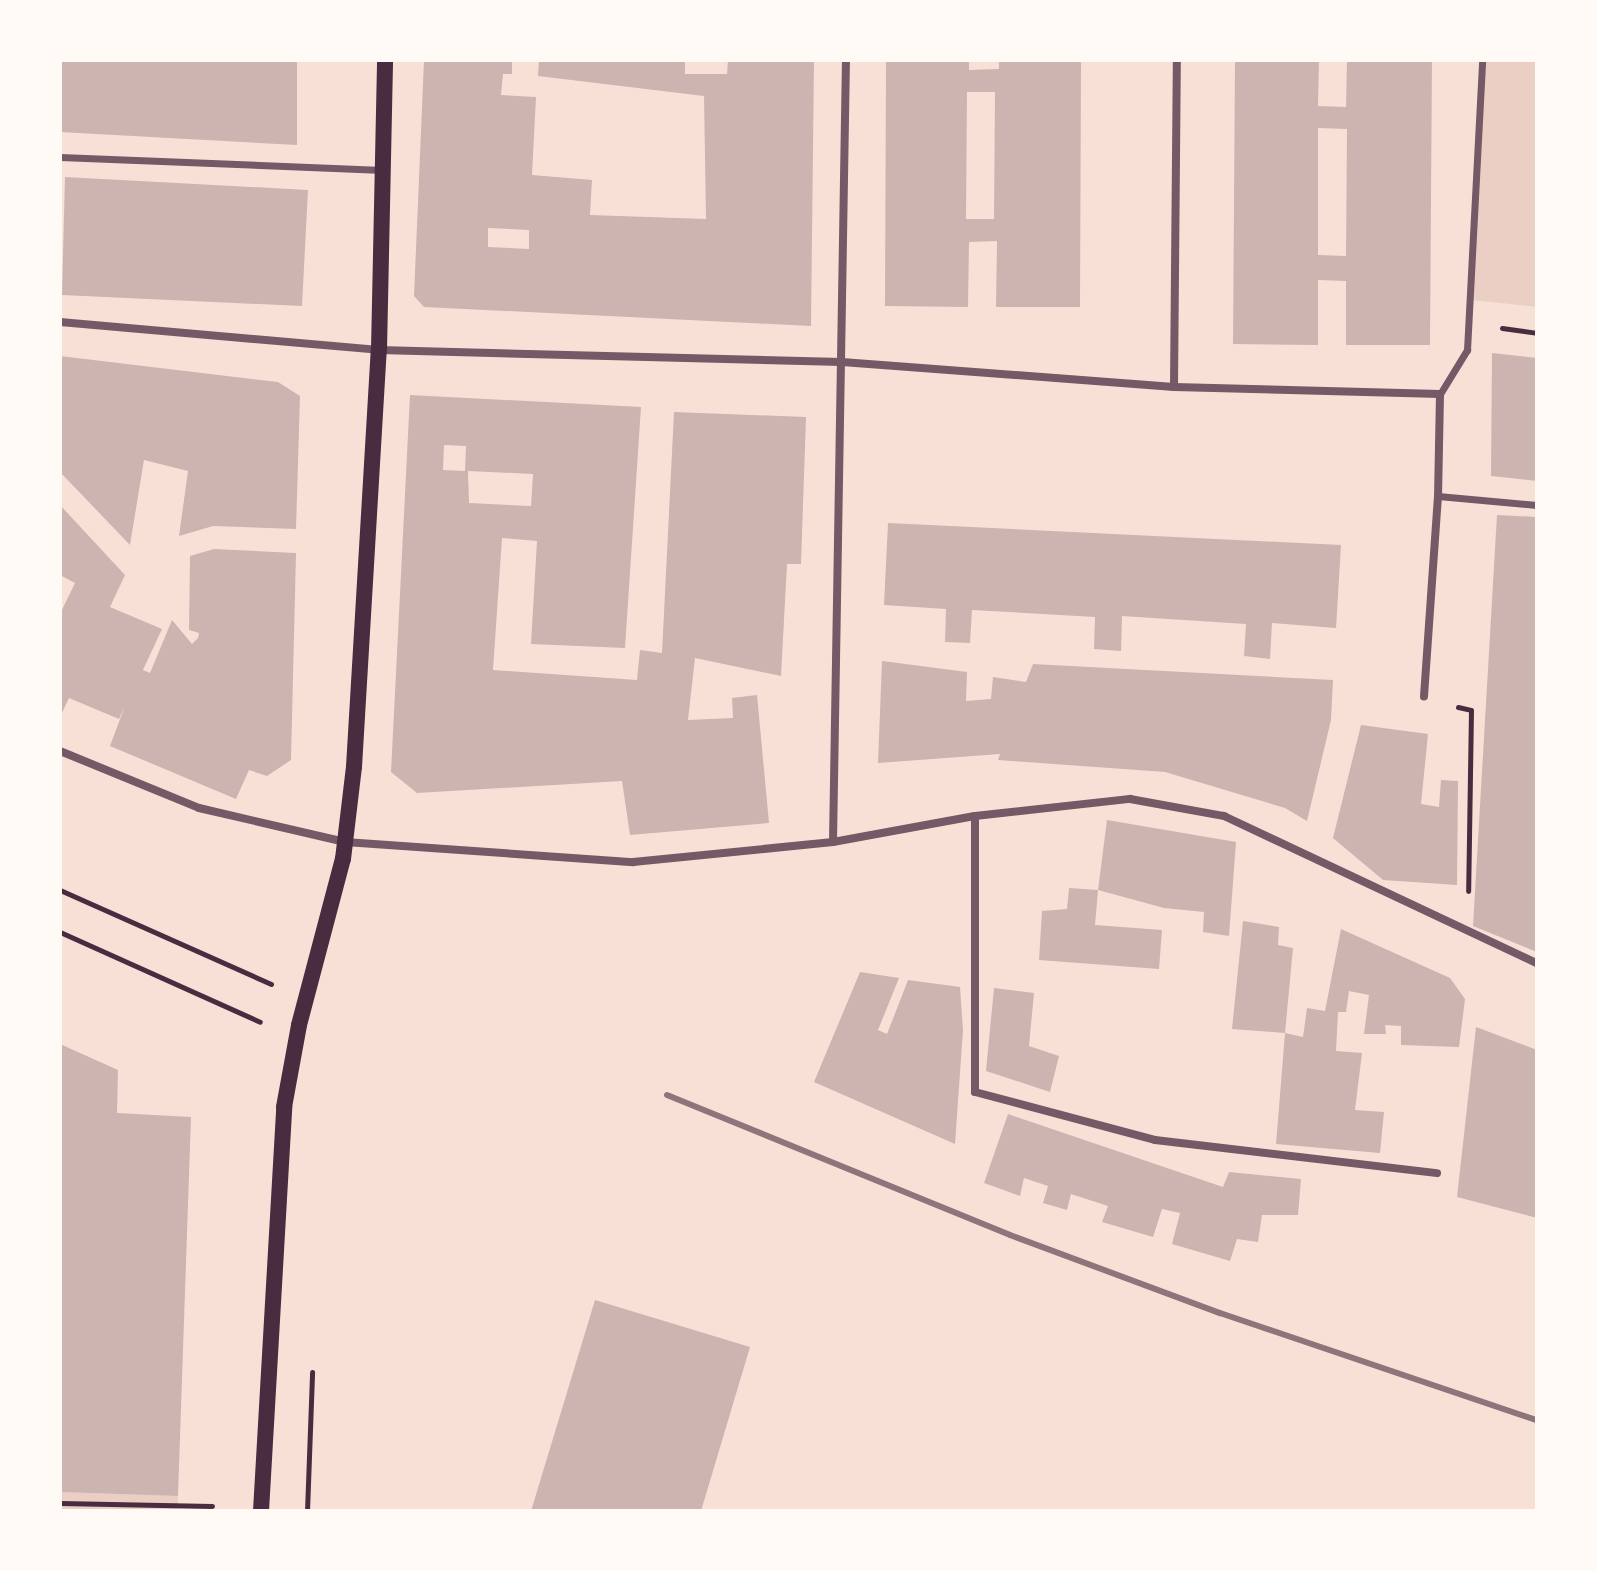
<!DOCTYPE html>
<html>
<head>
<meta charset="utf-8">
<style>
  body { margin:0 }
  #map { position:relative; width:1597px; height:1571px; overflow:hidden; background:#f7e1d7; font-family:Merriweather,serif }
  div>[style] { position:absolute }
  .green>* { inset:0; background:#ebcfc5 }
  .building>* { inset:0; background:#ccb4b1 }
  .path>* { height:5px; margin:-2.5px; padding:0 2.5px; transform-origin:2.5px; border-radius:2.5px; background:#4a2c40 }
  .pedestrian>* { height:7px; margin:-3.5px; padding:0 3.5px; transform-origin:3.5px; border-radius:3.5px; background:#755966 }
  .minor>* { height:8px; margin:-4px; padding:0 4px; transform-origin:4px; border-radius:4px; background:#755966 }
  .secondary>* { height:16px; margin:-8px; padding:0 8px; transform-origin:8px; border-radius:8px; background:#4a2c40 }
  .rail>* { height:6px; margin:-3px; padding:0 3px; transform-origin:3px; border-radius:3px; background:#8f747c }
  span { translate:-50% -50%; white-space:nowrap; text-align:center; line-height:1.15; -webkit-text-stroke:6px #fffaf5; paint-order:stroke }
  .frame { position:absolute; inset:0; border:62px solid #fffaf5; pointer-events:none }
</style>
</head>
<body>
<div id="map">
  <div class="green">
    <i style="clip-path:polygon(1482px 60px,1537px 60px,1537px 307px,1472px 300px)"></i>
    <i style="clip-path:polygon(60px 1492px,178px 1496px,178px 1511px,60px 1511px)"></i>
  </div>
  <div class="building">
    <i style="clip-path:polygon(60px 60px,297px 60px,297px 145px,60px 132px)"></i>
    <i style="clip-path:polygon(evenodd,424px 60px,512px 60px,512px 74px,503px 74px,501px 95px,536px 97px,532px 175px,592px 180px,590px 215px,706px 219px,704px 96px,538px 76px,539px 60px,685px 60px,685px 74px,727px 74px,728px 60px,814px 60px,811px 326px,424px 307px,414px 296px,424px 60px,488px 228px,529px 230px,529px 249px,488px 247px,488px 228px)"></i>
    <i style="clip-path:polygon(evenodd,886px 60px,969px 60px,969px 70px,999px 69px,999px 60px,1081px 60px,1080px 307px,996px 307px,997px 241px,969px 242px,968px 307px,885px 306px,886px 60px,967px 92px,995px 92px,994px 219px,966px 219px,967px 92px)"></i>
    <i style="clip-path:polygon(evenodd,1235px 60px,1319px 60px,1318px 106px,1346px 107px,1347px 60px,1432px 60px,1430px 345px,1346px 345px,1346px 281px,1318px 280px,1318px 345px,1233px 344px,1235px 60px,1318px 128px,1347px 129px,1346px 256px,1318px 255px,1318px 128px)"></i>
    <i style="clip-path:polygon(65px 177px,308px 190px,302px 306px,62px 295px)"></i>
    <i style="clip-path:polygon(1492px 353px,1537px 358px,1537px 481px,1491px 476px)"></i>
    <i style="clip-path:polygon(60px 356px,278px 382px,300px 396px,296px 529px,213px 526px,179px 536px,188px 471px,144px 460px,130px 545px,60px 472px)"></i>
    <i style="clip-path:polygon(evenodd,410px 395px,641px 407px,625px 648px,531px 644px,537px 541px,502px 538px,493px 670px,637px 680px,640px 650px,662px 653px,674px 412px,806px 417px,801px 564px,787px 564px,781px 676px,695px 658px,688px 720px,733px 718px,732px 698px,757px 695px,769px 823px,630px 835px,622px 781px,417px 793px,391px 772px,410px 395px,444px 445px,466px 446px,465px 471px,443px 470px,444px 445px,410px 395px,468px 471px,533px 474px,531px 506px,469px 503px,468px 471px)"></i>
    <i style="clip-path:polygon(60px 505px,125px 575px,110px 607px,162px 629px,143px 670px,150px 673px,172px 620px,192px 644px,198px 638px,199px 633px,189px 630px,190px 556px,214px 549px,296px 553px,291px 760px,267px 776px,249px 770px,236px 799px,110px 746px,125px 706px,119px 719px,69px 698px,60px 717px,60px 614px,75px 583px,60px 575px)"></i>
    <i style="clip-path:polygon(1497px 515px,1537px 517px,1537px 952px,1473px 926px)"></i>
    <i style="clip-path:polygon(888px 523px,1341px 545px,1336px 628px,1272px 623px,1270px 659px,1244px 656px,1246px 624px,1122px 616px,1121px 651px,1094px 649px,1095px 617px,972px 610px,970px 643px,945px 642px,946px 609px,884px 605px)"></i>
    <i style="clip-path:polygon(882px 661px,967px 672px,966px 701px,991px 699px,993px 677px,1026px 682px,1033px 664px,1333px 680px,1331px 720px,1307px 821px,1285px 808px,1165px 772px,998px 760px,1000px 754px,878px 763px)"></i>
    <i style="clip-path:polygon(1361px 725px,1428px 734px,1421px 804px,1439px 807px,1441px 780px,1458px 781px,1457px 885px,1383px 880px,1333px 838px)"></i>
    <i style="clip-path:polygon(1107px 820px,1236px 842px,1229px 936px,1203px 932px,1204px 912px,1164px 908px,1098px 890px)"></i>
    <i style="clip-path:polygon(1069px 888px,1098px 890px,1095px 925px,1162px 930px,1159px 969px,1039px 960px,1042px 911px,1067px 909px)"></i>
    <i style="clip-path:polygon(1243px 921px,1279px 927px,1278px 945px,1293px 948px,1285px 1033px,1232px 1029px)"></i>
    <i style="clip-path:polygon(1341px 929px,1450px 978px,1465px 999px,1459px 1047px,1401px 1045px,1401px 1026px,1385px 1025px,1386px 1034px,1364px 1034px,1369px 995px,1349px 991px,1346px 1012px,1338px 1012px,1336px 1051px,1362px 1053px,1355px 1110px,1384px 1112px,1380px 1153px,1276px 1144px,1285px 1033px,1303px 1037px,1307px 1008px,1325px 1011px)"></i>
    <i style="clip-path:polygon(860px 972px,899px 978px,878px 1030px,887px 1034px,908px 980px,960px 987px,963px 1030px,955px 1144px,814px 1082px)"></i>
    <i style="clip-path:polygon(994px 988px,1034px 993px,1029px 1046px,1059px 1056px,1050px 1092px,986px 1071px)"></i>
    <i style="clip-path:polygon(1476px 1027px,1537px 1050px,1537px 1218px,1457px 1197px)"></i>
    <i style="clip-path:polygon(60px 1044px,118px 1070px,117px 1113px,191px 1117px,178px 1496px,60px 1492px)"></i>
    <i style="clip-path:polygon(1008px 1114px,1223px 1187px,1229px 1172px,1301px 1179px,1298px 1215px,1262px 1215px,1258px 1242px,1237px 1239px,1230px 1261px,1172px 1244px,1180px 1213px,1162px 1209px,1153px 1237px,1102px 1222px,1108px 1206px,1071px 1194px,1067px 1210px,1043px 1203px,1048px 1186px,1024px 1178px,1020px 1196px,984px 1183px)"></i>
    <i style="clip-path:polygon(595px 1300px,750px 1347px,701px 1511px,531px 1511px)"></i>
  </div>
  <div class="path">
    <i style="left:1502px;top:328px;width:35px;rotate:8deg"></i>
    <i style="left:1458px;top:707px;width:13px;rotate:13deg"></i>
    <i style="left:1471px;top:710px;width:181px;rotate:90.9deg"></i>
    <i style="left:60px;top:890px;width:231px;rotate:24deg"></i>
    <i style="left:60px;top:932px;width:219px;rotate:24.2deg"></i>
    <i style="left:60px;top:1503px;width:152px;rotate:1.1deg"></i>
    <i style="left:307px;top:1511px;width:139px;rotate:-87.9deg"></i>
  </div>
  <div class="pedestrian">
    <i style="left:60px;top:157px;width:323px;rotate:2.3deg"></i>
    <i style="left:1440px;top:394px;width:52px;rotate:-58.5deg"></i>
    <i style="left:1467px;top:350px;width:290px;rotate:-87deg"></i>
    <i style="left:1438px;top:496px;width:99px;rotate:5.2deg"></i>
  </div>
  <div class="minor">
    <i style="left:60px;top:322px;width:320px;rotate:5deg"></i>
    <i style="left:379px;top:350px;width:463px;rotate:1.5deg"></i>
    <i style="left:842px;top:362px;width:333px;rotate:4.3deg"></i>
    <i style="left:1174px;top:387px;width:266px;rotate:1.5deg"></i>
    <i style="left:1440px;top:394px;width:102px;rotate:91.1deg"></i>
    <i style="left:1438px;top:496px;width:201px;rotate:94deg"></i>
    <i style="left:1174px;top:387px;width:327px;rotate:-89.5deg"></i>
    <i style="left:60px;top:751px;width:150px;rotate:22.3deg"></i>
    <i style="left:199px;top:808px;width:150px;rotate:13.1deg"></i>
    <i style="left:345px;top:842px;width:289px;rotate:4deg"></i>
    <i style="left:633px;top:862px;width:201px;rotate:-5.7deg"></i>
    <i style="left:833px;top:842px;width:144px;rotate:-10.4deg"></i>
    <i style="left:975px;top:816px;width:156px;rotate:-6.3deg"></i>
    <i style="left:1130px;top:799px;width:96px;rotate:10.3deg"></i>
    <i style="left:1224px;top:816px;width:346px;rotate:25.2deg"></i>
    <i style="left:975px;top:816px;width:276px;rotate:90deg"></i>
    <i style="left:975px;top:1092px;width:186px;rotate:14.9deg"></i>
    <i style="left:1155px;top:1140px;width:284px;rotate:6.7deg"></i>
    <i style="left:833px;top:842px;width:782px;rotate:-89.05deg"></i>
  </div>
  <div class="secondary">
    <i style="left:261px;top:1511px;width:405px;rotate:-86.7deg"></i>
    <i style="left:284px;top:1107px;width:83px;rotate:-79.6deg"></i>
    <i style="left:299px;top:1025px;width:172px;rotate:-75.2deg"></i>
    <i style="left:343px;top:859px;width:93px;rotate:-83.2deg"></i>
    <i style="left:354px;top:767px;width:418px;rotate:-86.6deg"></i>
    <i style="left:379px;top:350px;width:290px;rotate:-88.8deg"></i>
  </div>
  <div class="rail">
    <i style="left:667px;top:1095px;width:370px;rotate:22.2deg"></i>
    <i style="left:1010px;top:1235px;width:224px;rotate:20.4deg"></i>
    <i style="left:1220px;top:1313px;width:335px;rotate:18.7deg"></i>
  </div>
  <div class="frame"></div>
</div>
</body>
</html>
